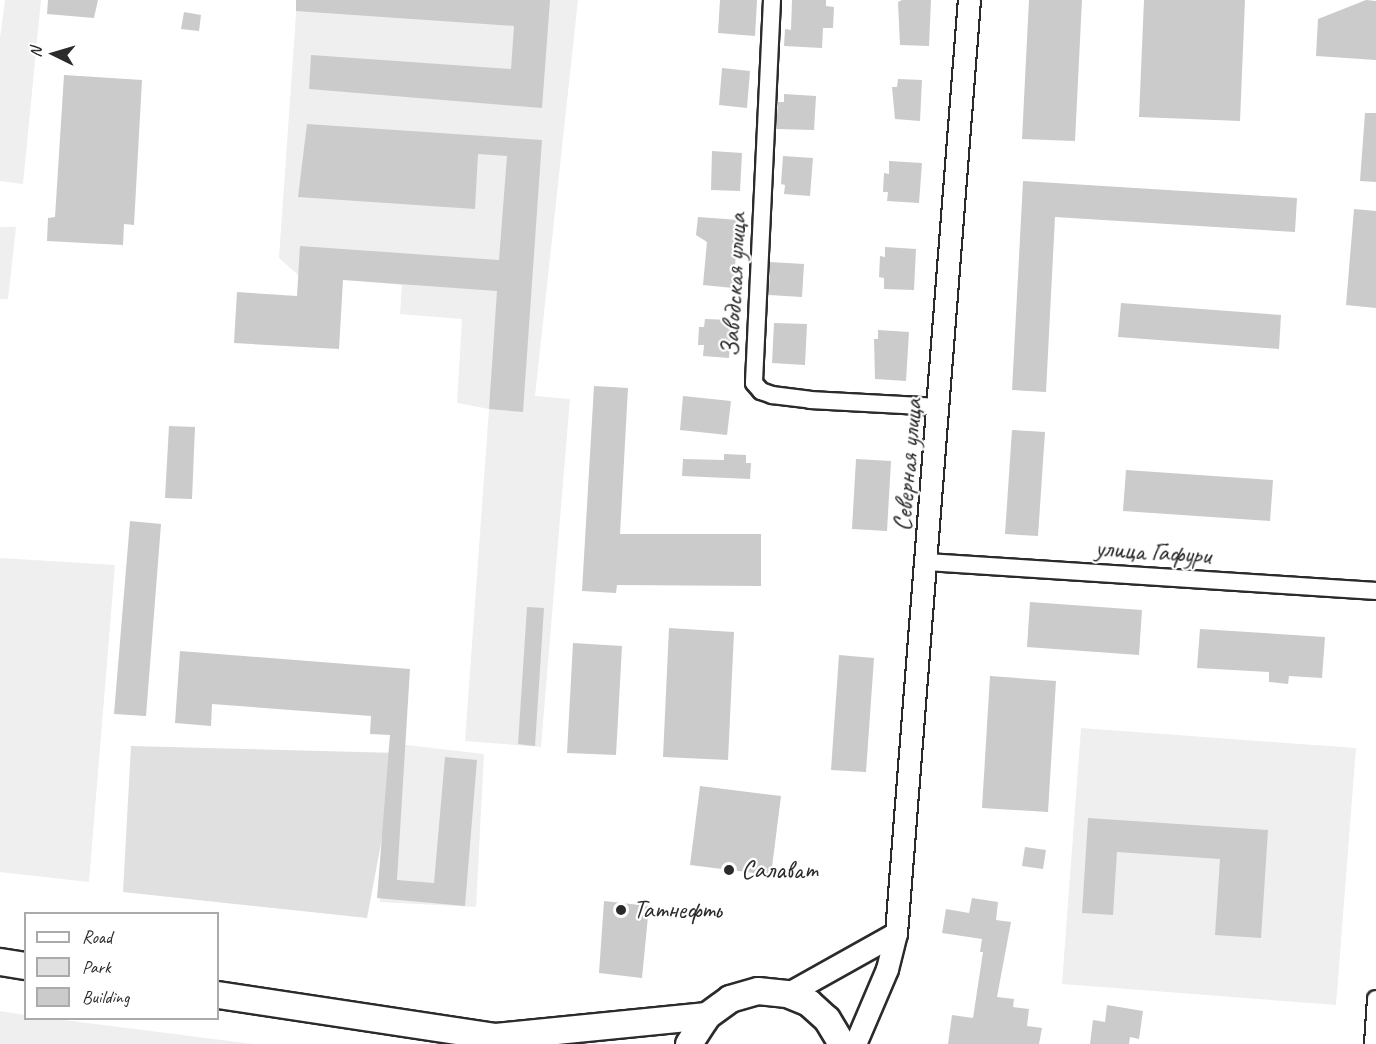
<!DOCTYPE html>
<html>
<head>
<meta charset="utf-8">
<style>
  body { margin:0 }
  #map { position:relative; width:1376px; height:1044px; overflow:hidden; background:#fff; font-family:Caveat,sans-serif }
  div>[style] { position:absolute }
  .built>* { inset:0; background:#efefef }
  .green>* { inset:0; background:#e0e0e0 }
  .building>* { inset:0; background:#cbcbcb }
  .roads { filter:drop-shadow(2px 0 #2b2b2b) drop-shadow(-2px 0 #2b2b2b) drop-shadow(0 2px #2b2b2b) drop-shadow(0 -2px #2b2b2b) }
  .minor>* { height:16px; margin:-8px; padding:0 8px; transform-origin:8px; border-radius:8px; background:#fff }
  .tertiary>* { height:21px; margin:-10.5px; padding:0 10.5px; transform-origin:10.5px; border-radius:10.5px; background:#fff }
  .primary>* { height:26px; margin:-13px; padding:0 13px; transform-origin:13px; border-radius:13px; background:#fff }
  .dots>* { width:16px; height:16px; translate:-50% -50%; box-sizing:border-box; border:3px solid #fff; border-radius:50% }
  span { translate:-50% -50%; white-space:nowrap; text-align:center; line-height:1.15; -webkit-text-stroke:4.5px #fff; paint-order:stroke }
  .street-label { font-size:26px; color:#2b2b2b }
  .poi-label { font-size:26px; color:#2b2b2b }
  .left { translate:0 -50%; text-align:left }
  .legend { position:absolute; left:24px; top:912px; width:195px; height:108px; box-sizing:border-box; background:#fff; border:2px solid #aaa; margin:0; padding:8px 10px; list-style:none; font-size:18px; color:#2b2b2b }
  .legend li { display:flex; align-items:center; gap:12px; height:30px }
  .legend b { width:30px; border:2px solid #aaa }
  .north { position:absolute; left:24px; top:24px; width:60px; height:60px; -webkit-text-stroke:4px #fff; paint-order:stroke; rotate:275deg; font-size:16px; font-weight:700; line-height:24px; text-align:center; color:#2b2b2b }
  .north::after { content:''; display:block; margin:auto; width:21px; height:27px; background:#2b2b2b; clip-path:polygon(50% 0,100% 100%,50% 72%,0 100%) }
</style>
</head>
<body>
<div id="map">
  <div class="built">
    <i style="clip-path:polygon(5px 0,41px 0,23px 184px,0 181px,0 38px)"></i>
    <i style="clip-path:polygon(297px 0,578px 0,535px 396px,570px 399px,541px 747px,465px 741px,489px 409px,457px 403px,462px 319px,400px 314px,402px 285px,298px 275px,279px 258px)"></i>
    <i style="clip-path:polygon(0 227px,16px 227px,8px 299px,0 299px)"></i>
    <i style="clip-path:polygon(0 558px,115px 565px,89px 882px,0 872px)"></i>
    <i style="clip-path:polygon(1081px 728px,1356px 748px,1336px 1005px,1062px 984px)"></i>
    <i style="clip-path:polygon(389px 743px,484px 754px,476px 907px,380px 902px)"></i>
    <i style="clip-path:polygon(0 1011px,25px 1015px,26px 1018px,56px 1019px,253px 1044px,0 1044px)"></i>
  </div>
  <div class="green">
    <i style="clip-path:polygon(131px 746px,398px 753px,367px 918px,123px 892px)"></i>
  </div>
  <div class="building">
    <i style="clip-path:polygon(48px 0,98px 0,94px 18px,47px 14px)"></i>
    <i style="clip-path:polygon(296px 0,550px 0,542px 108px,309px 89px,311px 55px,511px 69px,514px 26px,296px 11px)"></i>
    <i style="clip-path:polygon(720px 0,757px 0,755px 36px,718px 33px)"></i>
    <i style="clip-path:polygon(792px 0,826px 0,826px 6px,834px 7px,833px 28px,823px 28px,822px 48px,784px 46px,785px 29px,791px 30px)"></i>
    <i style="clip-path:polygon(902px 0,931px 0,929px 46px,900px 45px,898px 2px)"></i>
    <i style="clip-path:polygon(1029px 0,1082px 0,1075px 141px,1022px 139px)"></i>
    <i style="clip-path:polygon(1144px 0,1245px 0,1240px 121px,1139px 117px)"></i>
    <i style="clip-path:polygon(1366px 0,1376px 1px,1376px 60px,1316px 56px,1318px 19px)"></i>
    <i style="clip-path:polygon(184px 12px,201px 15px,199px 31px,181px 29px)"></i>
    <i style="clip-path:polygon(722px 68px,750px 71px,747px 108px,719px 105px)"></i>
    <i style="clip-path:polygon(64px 75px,142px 80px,134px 225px,124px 224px,123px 245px,47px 241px,48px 218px,55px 217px)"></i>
    <i style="clip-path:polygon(898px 79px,922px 80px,920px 121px,895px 119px,892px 87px,897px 87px)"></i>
    <i style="clip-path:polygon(784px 94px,816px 96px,814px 130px,776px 129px,778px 102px,784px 102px)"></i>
    <i style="clip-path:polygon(1365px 113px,1376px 113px,1376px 182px,1360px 181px)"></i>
    <i style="clip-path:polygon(307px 124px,542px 140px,523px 412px,489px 409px,497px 291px,343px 280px,339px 349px,234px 343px,237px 292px,297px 296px,300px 246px,499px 260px,507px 156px,478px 154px,475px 209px,298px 197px)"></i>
    <i style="clip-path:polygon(712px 151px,742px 153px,740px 191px,711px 190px)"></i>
    <i style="clip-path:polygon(783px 156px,813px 158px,810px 196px,784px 194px,785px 185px,781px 184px)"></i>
    <i style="clip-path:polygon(889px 161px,922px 163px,919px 203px,887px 201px,888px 192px,883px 192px,884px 173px,889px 174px)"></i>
    <i style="clip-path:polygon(1023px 181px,1297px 198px,1295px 232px,1055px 217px,1046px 392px,1012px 390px)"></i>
    <i style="clip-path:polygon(1354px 209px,1376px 211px,1376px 308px,1346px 305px)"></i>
    <i style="clip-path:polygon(698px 217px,739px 220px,733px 288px,703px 285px,707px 242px,696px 235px)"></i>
    <i style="clip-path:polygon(885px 247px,916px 249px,914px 290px,884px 289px,884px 278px,879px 277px,880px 256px,885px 257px)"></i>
    <i style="clip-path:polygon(770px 262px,804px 264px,802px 297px,769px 295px)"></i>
    <i style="clip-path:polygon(1121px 303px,1281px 315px,1279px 349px,1118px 337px)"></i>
    <i style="clip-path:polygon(705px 319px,732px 320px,729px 358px,703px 356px,704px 345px,698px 345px,699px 327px,704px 327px)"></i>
    <i style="clip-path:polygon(774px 323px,807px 324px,805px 365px,772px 363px)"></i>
    <i style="clip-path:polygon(878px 330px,909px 332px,906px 381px,875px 379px,874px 339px,878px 339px)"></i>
    <i style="clip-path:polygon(594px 386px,628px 388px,620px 534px,761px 534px,761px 586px,617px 585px,616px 593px,582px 591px)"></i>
    <i style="clip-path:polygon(683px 396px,731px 401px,727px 435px,680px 430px)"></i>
    <i style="clip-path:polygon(169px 426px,195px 427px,192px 499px,165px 498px)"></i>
    <i style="clip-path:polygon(1012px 430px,1045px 432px,1038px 536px,1005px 534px)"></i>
    <i style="clip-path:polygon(724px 454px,746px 455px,746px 463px,751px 463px,750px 479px,682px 476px,683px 459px,724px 460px)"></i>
    <i style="clip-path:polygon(856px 459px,891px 461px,887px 531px,852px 529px)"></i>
    <i style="clip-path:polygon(1126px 470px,1273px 480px,1270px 521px,1123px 511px)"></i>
    <i style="clip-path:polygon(130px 521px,161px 524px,146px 716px,114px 714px)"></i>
    <i style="clip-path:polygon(1030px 602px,1142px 610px,1139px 655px,1027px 647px)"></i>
    <i style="clip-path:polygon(527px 607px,544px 608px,535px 746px,518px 744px)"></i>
    <i style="clip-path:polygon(669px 628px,734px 632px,728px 760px,663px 757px)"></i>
    <i style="clip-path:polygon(1200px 629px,1325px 637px,1322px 678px,1289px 676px,1288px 684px,1269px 682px,1269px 672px,1197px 668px)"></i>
    <i style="clip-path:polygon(573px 643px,622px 646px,616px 755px,567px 753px)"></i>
    <i style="clip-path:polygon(180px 651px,410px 669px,397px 880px,434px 883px,445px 757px,477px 760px,465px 906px,377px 898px,390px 735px,370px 734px,371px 716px,212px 704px,211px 726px,175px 723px)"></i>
    <i style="clip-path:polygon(839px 655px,874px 658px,866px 772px,831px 770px)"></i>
    <i style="clip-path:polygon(990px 676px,1056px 681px,1048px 812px,982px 808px)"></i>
    <i style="clip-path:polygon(700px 786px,781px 796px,771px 875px,690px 865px)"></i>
    <i style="clip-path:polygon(1088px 818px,1268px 830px,1261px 938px,1215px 935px,1220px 859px,1117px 852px,1113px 915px,1082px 913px)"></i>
    <i style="clip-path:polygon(1025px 847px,1046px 850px,1043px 869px,1022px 866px)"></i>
    <i style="clip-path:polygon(972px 898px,998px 902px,996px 920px,1011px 922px,997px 997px,1014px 999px,1013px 1007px,1029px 1009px,1027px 1026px,1042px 1028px,1039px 1044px,948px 1044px,952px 1015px,973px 1018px,983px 952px,980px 952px,982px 939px,942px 933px,946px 909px,969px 913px)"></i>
    <i style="clip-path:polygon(604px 901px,649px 906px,642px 978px,599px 973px)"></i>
    <i style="clip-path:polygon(1107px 1005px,1143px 1011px,1139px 1039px,1130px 1037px,1129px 1044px,1090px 1044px,1093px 1020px,1105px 1022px)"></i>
  </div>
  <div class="roads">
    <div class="minor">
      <i style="left:772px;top:0;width:383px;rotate:92.7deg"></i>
      <i style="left:754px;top:383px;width:11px;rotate:49deg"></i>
      <i style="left:761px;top:391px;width:12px;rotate:20deg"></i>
      <i style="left:772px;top:395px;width:38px;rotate:7deg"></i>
      <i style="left:810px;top:400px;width:130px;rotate:3.1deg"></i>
      <i style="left:927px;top:562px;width:450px;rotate:3.7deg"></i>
      <i style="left:1373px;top:1044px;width:45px;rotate:-86.2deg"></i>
    </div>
    <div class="tertiary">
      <i style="left:787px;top:994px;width:125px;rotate:-29.2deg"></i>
      <i style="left:855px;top:1044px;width:82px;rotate:-66.9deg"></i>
      <i style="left:887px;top:969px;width:37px;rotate:-76deg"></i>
      <i style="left:896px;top:933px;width:936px;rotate:-85.53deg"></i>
    </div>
    <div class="primary">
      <i style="left:0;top:962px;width:26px;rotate:9deg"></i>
      <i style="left:218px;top:995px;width:281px;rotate:8.6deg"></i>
      <i style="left:496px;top:1037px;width:19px;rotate:21deg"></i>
      <i style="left:496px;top:1037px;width:212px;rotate:-5.7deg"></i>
      <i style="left:689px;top:1044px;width:33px;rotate:-57deg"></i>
      <i style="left:707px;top:1016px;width:29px;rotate:-36deg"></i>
      <i style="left:730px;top:999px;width:29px;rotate:-16deg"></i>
      <i style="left:758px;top:991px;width:29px;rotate:6deg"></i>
      <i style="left:787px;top:994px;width:24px;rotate:22deg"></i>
      <i style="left:809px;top:1003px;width:24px;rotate:42deg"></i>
      <i style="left:827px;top:1019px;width:29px;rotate:59deg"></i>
    </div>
  </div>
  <div class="dots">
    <i style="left:729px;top:870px;background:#2b2b2b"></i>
    <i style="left:621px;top:910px;background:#2b2b2b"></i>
  </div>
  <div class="street-label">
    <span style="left:734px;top:285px;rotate:-87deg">Заводская улица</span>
    <span style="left:908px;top:465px;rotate:-85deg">Северная улица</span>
    <span style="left:1153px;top:552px;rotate:4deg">улица Гафури</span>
  </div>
  <div class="poi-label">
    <span class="left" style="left:741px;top:870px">Салават</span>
    <span class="left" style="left:633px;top:910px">Татнефть</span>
  </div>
  <ul class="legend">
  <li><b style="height:8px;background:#fff"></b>Road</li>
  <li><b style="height:16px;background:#e0e0e0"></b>Park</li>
  <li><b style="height:16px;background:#cbcbcb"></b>Building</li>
  </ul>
  <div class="north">N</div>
</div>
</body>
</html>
